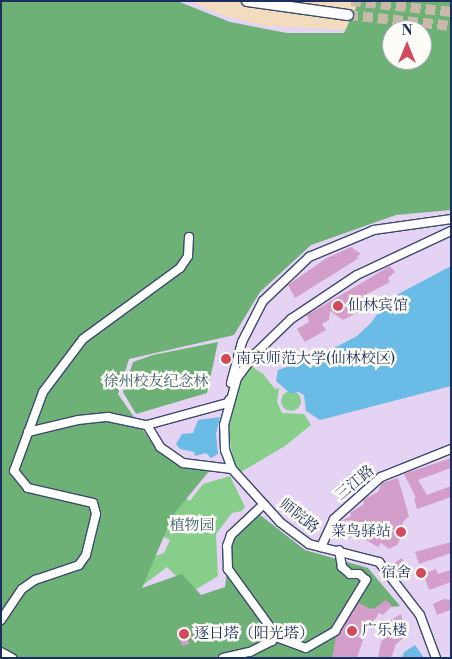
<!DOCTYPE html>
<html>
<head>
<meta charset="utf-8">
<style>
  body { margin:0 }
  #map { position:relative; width:452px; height:659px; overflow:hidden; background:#f3dbbd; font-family:"Libre Bodoni","Noto Serif SC",serif }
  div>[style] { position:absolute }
  .built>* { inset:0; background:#e4d3f2 }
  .green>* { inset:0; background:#87ce8a }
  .round { border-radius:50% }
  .forest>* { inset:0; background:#6db176 }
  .water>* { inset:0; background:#6abbe5 }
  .building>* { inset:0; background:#d39eca }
  .major-tunnel>* { height:10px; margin-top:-5px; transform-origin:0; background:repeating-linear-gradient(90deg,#c8b9aa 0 10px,transparent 0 15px) }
  .roads { filter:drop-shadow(1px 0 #3b496c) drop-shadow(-1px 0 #3b496c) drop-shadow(0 1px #3b496c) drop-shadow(0 -1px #3b496c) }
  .minor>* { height:8px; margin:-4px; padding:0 4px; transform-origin:4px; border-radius:4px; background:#fff }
  .major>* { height:10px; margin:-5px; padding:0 5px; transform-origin:5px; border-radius:5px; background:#fff }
  .dots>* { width:14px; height:14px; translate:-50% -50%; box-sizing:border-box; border:2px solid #fdfcf7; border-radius:50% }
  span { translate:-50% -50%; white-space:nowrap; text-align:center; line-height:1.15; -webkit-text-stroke:5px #fdfcf7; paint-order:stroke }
  .poi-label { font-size:15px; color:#1b2f5e }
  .left { translate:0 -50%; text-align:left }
  .right { translate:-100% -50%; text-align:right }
  .park-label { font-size:15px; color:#3b5f6b }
  .street-label { font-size:15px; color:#1b2f5e }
  .frame { position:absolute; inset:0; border:2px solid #1b2f5e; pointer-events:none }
  .north { position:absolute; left:382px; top:20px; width:50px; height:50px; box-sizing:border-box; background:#fdfcf7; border:1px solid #a3aaba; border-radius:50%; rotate:0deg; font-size:14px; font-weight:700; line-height:20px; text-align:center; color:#1b2f5e }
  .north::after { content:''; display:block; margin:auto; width:18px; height:22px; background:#d1495b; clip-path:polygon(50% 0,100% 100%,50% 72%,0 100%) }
</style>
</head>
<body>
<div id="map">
  <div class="built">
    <i style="clip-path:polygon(1px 1px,189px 1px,225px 16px,266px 26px,351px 30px,392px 60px,422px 60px,451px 41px,451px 658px,1px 658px)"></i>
  </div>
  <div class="green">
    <i style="clip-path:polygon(251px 366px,263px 374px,275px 389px,279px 388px,277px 402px,282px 413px,304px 414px,311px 425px,285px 446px,241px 472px,233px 461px,228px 428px,240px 381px)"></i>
    <i class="round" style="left:281px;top:391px;width:20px;height:20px"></i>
    <i style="clip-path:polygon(230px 476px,245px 507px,242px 511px,232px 513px,216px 534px,218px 576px,192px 592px,167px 567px,142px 586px,155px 556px,164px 553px,170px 540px,160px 535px,179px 494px,190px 501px,203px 484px)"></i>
  </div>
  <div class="forest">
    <i style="clip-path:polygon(evenodd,1px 1px,177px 1px,230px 22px,287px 33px,344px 33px,356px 8px,355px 1px,451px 1px,451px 210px,396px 215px,311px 245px,260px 292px,234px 335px,129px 359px,118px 394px,156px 449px,176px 464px,210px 470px,173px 515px,142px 588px,182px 574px,201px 595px,225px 587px,230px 541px,255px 511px,305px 550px,368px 568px,400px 606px,353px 611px,335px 658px,1px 658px,1px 1px,392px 30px,422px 30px,422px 60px,392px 60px,392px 30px)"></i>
    <i style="clip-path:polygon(218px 342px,207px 393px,136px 414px,123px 392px,133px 362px,153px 355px)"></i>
  </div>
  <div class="water">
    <i style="clip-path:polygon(451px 266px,451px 386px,320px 420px,306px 411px,304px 395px,298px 392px,291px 394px,276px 381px,278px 370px,319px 356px,357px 336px,371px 323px,387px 300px)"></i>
    <i style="clip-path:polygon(220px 417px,216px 434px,218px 454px,211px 458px,206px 453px,195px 456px,194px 452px,180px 449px,176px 444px,182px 434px,193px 433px,198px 420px)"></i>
    <i style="clip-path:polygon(415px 645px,424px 658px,402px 658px,404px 652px)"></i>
  </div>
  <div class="building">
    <i style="clip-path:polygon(351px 247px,361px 254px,356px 257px,359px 258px,295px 298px,288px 285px,325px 259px)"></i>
    <i style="clip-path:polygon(390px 266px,395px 272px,388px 278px,390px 282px,354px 301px,359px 312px,343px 320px,330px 311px,329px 320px,322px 324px,326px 330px,305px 342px,297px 329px,309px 322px,307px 315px)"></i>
    <i style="clip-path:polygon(451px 458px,451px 468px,418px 480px,427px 495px,451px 486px,451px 497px,417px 509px,414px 499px,416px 498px,404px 474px)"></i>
    <i style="clip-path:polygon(398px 478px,409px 516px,403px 522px,402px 535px,397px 545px,389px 549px,381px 543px,378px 547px,366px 540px,371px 530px,349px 538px,345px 536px,335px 539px,333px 534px,339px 522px,351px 516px,350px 513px,364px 504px,363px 500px,378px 492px,382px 483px)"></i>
    <i style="clip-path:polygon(451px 542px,451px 553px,419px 564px,415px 552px)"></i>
    <i style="clip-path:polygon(402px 558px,410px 574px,404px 578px,394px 563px)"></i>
    <i style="clip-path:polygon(424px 566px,426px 573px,436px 569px,438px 574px,451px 570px,451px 582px,429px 590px,425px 578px,419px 580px,415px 569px)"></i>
    <i style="clip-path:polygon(444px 599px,451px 600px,451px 610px,437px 615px,433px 604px)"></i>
    <i style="clip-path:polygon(386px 600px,392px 606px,383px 615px,379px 613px,372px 624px,369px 622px,357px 658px,332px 658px,336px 637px,359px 603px,372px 610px)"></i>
    <i style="clip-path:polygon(401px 614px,407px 635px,396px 644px,391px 658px,378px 658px,381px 642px,391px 631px,385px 624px)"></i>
    <i style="clip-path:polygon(188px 626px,192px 638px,188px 639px,189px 644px,182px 646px,176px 630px)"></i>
  </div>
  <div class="major-tunnel">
    <i style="left:351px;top:1px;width:101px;rotate:6.3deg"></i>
    <i style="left:348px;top:15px;width:104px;rotate:6.1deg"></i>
  </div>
  <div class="roads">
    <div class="minor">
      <i style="left:231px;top:383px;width:42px;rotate:-75deg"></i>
      <i style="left:242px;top:342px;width:46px;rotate:-62.9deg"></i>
      <i style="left:263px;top:301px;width:64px;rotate:-43.7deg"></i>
      <i style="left:309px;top:257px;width:70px;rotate:-22.6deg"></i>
      <i style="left:374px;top:230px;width:78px;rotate:-8.1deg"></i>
      <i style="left:147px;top:425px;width:26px;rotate:59deg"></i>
      <i style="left:160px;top:447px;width:28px;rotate:35deg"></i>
      <i style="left:183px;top:463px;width:49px;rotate:7deg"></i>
      <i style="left:28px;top:432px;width:51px;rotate:-13.5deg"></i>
      <i style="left:78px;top:420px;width:30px;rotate:-6deg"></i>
      <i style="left:108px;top:417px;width:40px;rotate:12deg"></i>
      <i style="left:147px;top:425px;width:84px;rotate:-15.2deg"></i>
      <i style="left:228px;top:403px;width:3px;rotate:-72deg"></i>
      <i style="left:321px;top:547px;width:31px;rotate:-65deg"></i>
      <i style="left:334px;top:519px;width:63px;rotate:-41.8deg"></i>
      <i style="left:381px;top:477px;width:75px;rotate:-21.8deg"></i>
      <i style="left:1px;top:620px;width:37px;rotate:-56deg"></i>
      <i style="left:22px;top:589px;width:16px;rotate:-35deg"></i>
      <i style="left:35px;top:580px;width:46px;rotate:-18.8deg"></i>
      <i style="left:79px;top:565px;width:12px;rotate:-55deg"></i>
      <i style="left:86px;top:555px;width:42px;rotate:-76.3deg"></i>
      <i style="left:96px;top:514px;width:11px;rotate:-105deg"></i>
      <i style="left:93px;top:503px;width:67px;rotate:-167deg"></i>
      <i style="left:28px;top:488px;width:22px;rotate:-129deg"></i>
      <i style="left:14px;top:471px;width:84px;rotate:-69.8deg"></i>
      <i style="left:43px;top:392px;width:66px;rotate:-53deg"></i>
      <i style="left:83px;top:339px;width:120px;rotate:-36.2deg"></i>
      <i style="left:180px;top:268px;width:14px;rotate:-56deg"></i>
      <i style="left:188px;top:256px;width:19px;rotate:-87deg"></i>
      <i style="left:273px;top:636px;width:35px;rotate:20deg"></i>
      <i style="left:306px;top:648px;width:34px;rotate:-30deg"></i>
      <i style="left:335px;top:631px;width:60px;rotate:-58.7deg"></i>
      <i style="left:366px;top:580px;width:9px;rotate:-139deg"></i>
      <i style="left:359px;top:574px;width:9px;rotate:180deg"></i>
      <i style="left:350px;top:574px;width:11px;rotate:-139deg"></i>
      <i style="left:342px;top:567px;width:17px;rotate:-100deg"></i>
      <i style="left:1px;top:652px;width:13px;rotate:29deg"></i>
      <i style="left:223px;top:658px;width:28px;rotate:-13deg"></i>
      <i style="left:250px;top:652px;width:25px;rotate:-27deg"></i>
      <i style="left:272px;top:641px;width:10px;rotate:-84deg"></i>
      <i style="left:273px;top:631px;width:77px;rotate:-126deg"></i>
      <i style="left:228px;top:569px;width:23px;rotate:-92deg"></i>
      <i style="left:227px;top:546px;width:12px;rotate:-70deg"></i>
      <i style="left:231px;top:535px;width:45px;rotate:-43.2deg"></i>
      <i style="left:436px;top:658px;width:46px;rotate:-110.4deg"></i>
      <i style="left:420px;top:615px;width:67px;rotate:-127.7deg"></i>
      <i style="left:379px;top:562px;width:72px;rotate:-165.6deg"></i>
      <i style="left:309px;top:544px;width:36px;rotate:-143deg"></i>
      <i style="left:280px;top:522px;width:72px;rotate:-132.2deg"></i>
      <i style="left:232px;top:469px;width:20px;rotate:-110deg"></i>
      <i style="left:225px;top:450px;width:25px;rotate:-92deg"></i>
      <i style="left:224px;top:425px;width:49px;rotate:-74.5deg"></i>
      <i style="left:237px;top:378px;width:31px;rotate:-53deg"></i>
      <i style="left:256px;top:353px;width:49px;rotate:-44.2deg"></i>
      <i style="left:291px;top:319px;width:79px;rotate:-33.7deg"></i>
      <i style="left:357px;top:275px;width:104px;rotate:-25.1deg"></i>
    </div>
    <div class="major">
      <i style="left:247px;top:1px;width:102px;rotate:7.9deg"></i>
    </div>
  </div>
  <div class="dots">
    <i style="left:338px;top:306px;background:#d1495b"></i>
    <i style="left:226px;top:359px;background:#d1495b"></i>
    <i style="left:401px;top:532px;background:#d1495b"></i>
    <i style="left:421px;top:573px;background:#d1495b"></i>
    <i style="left:352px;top:631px;background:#d1495b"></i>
    <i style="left:184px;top:634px;background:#d1495b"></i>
  </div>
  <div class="poi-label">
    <span class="left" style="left:348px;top:306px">仙林宾馆</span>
    <span class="left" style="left:236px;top:359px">南京师范大学(仙林校区)</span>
    <span class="right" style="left:391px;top:532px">菜鸟驿站</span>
    <span class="right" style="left:411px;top:573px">宿舍</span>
    <span class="left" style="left:362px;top:631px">广乐楼</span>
    <span class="left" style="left:194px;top:634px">逐日塔（阳光塔）</span>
  </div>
  <div class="park-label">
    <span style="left:156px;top:382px">徐州校友纪念林</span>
    <span style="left:192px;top:526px">植物园</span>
  </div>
  <div class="street-label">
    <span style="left:355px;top:483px;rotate:-40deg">三江路</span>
    <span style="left:299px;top:516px;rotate:38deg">师院路</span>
  </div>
  <div class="frame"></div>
  <div class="north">N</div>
</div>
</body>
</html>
